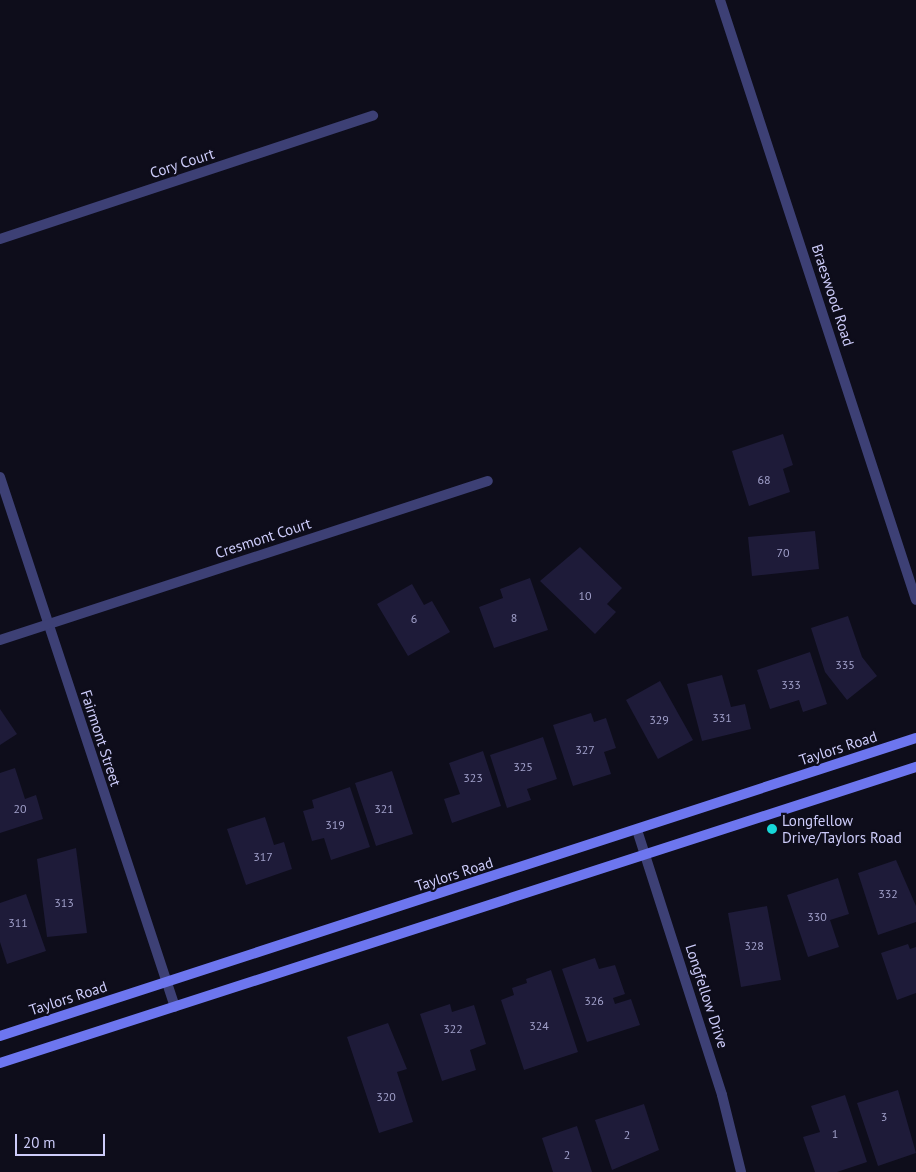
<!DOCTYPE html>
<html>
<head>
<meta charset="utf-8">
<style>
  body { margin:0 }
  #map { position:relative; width:916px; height:1172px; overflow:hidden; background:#0e0d1b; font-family:"PT Sans",sans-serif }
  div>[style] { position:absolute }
  .building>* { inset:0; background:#1e1b39 }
  .street>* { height:10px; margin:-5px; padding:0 5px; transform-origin:5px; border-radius:5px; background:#3d4075 }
  .secondary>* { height:10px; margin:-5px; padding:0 5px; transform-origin:5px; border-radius:5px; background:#6d76ef }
  .dots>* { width:14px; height:14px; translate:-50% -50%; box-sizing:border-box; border:2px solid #0e0d1b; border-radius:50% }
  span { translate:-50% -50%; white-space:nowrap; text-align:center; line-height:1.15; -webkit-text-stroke:4.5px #0e0d1b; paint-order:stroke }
  .number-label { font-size:12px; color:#a1a0ca }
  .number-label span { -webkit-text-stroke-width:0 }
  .street-label { font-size:15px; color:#cdccfa }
  .poi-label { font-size:15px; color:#cdccfa }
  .left { translate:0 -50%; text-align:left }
  .scale { position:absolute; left:15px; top:1134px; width:90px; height:22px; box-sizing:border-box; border:2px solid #cdccfa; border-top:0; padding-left:6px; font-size:15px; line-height:18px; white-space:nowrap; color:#cdccfa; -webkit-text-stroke:4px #0e0d1b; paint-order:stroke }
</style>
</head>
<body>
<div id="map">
  <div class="building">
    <i style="clip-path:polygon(783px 434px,793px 465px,783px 469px,790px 492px,749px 506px,732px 451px)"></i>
    <i style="clip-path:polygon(815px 531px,819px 569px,752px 576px,748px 537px)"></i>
    <i style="clip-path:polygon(580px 547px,622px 588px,607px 604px,616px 612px,595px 634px,540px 581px)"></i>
    <i style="clip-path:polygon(530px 578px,548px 630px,494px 648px,479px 607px,503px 598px,500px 589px)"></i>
    <i style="clip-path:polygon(412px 584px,424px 605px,432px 601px,450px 632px,408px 656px,377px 604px)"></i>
    <i style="clip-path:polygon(848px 616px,862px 657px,877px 676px,847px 700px,825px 672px,811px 628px)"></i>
    <i style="clip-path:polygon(810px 652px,827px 704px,803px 712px,799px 700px,770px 709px,757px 670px)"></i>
    <i style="clip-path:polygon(722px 675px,731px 707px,745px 704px,751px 729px,702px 741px,687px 684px)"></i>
    <i style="clip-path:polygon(660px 681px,693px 740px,658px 759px,626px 700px)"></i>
    <i style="clip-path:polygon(0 709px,17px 734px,0 745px)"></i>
    <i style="clip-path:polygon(591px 713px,594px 722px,606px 718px,616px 748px,604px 752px,611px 774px,573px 786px,553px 725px)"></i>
    <i style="clip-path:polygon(543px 737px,557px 779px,527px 789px,531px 800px,507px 808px,490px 755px)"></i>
    <i style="clip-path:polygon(483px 751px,501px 806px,452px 823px,444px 799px,460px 794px,449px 763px)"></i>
    <i style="clip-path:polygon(15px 768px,25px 799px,36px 795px,43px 819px,0 833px,0 773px)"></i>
    <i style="clip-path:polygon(392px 771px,413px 834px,376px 846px,355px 783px)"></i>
    <i style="clip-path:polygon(350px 787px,370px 847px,331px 860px,324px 838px,312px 841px,303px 811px,314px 808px,312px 800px)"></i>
    <i style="clip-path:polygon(265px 817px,274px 845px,284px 842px,292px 869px,246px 885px,227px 829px)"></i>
    <i style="clip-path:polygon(76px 848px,87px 933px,47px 937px,37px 859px)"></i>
    <i style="clip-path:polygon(896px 860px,916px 906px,916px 922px,878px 935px,858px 873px)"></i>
    <i style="clip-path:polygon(838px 878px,849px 914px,830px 920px,839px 947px,808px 957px,787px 895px)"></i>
    <i style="clip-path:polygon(26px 894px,46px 951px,7px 964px,0 942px,0 903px)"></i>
    <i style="clip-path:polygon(767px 906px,781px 980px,741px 987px,728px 913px)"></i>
    <i style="clip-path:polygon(908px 944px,910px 949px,916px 947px,916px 993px,897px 1000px,881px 953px)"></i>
    <i style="clip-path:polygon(595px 958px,599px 969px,615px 965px,625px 994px,613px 998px,615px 1004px,631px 999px,640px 1025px,587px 1042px,562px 969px)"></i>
    <i style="clip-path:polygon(551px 970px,578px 1052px,524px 1070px,501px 1000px,514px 995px,512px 988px,527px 983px,526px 979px)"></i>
    <i style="clip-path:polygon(450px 1004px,452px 1012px,474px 1005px,486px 1044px,470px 1050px,476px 1070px,442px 1081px,420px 1014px)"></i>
    <i style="clip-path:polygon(388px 1023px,407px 1069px,397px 1072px,413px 1122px,379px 1133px,347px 1037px)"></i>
    <i style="clip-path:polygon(898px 1090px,916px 1153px,878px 1166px,857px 1103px)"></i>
    <i style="clip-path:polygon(845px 1095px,867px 1162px,837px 1172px,815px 1172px,803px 1137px,820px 1132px,811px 1106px)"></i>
    <i style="clip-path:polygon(644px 1104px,659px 1150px,612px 1170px,595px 1120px)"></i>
    <i style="clip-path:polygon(577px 1126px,592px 1172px,553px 1172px,542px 1138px)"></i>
  </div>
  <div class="street">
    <i style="left:720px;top:0;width:631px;rotate:71.91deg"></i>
    <i style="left:0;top:239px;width:393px;rotate:-18.3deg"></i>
    <i style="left:0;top:477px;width:558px;rotate:71.73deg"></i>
    <i style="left:0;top:640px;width:513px;rotate:-18.05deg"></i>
    <i style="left:637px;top:830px;width:278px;rotate:72.2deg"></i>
    <i style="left:722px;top:1095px;width:79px;rotate:76.1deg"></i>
  </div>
  <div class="secondary">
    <i style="left:0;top:1036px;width:963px;rotate:-18.02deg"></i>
    <i style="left:0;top:1063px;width:963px;rotate:-17.91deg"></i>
  </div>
  <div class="dots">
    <i style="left:772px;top:829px;background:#17d8da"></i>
  </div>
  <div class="number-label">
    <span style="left:764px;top:480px">68</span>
    <span style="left:783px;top:553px">70</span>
    <span style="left:585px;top:596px">10</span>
    <span style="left:514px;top:618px">8</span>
    <span style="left:414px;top:619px">6</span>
    <span style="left:845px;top:665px">335</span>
    <span style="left:791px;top:685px">333</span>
    <span style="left:722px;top:718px">331</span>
    <span style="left:659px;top:720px">329</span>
    <span style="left:585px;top:750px">327</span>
    <span style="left:523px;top:767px">325</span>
    <span style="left:473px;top:778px">323</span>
    <span style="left:20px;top:809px">20</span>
    <span style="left:384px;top:809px">321</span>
    <span style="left:335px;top:825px">319</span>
    <span style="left:263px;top:857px">317</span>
    <span style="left:888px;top:894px">332</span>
    <span style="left:64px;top:903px">313</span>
    <span style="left:817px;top:917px">330</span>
    <span style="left:18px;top:923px">311</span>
    <span style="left:754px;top:946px">328</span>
    <span style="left:594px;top:1001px">326</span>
    <span style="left:539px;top:1026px">324</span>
    <span style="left:453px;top:1029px">322</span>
    <span style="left:386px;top:1097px">320</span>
    <span style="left:884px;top:1117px">3</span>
    <span style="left:835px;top:1134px">1</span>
    <span style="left:627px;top:1135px">2</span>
    <span style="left:567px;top:1155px">2</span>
  </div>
  <div class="street-label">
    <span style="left:182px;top:163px;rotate:-18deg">Cory Court</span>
    <span style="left:833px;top:295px;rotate:72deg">Braeswood Road</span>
    <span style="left:263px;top:538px;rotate:-18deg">Cresmont Court</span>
    <span style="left:101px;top:738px;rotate:72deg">Fairmont Street</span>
    <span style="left:838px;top:748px;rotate:-18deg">Taylors Road</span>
    <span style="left:454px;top:874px;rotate:-18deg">Taylors Road</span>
    <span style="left:707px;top:996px;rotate:72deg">Longfellow Drive</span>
    <span style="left:68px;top:998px;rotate:-18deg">Taylors Road</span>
  </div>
  <div class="poi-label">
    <span class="left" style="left:782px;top:829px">Longfellow<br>Drive/Taylors Road</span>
  </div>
  <div class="scale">20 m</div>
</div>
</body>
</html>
